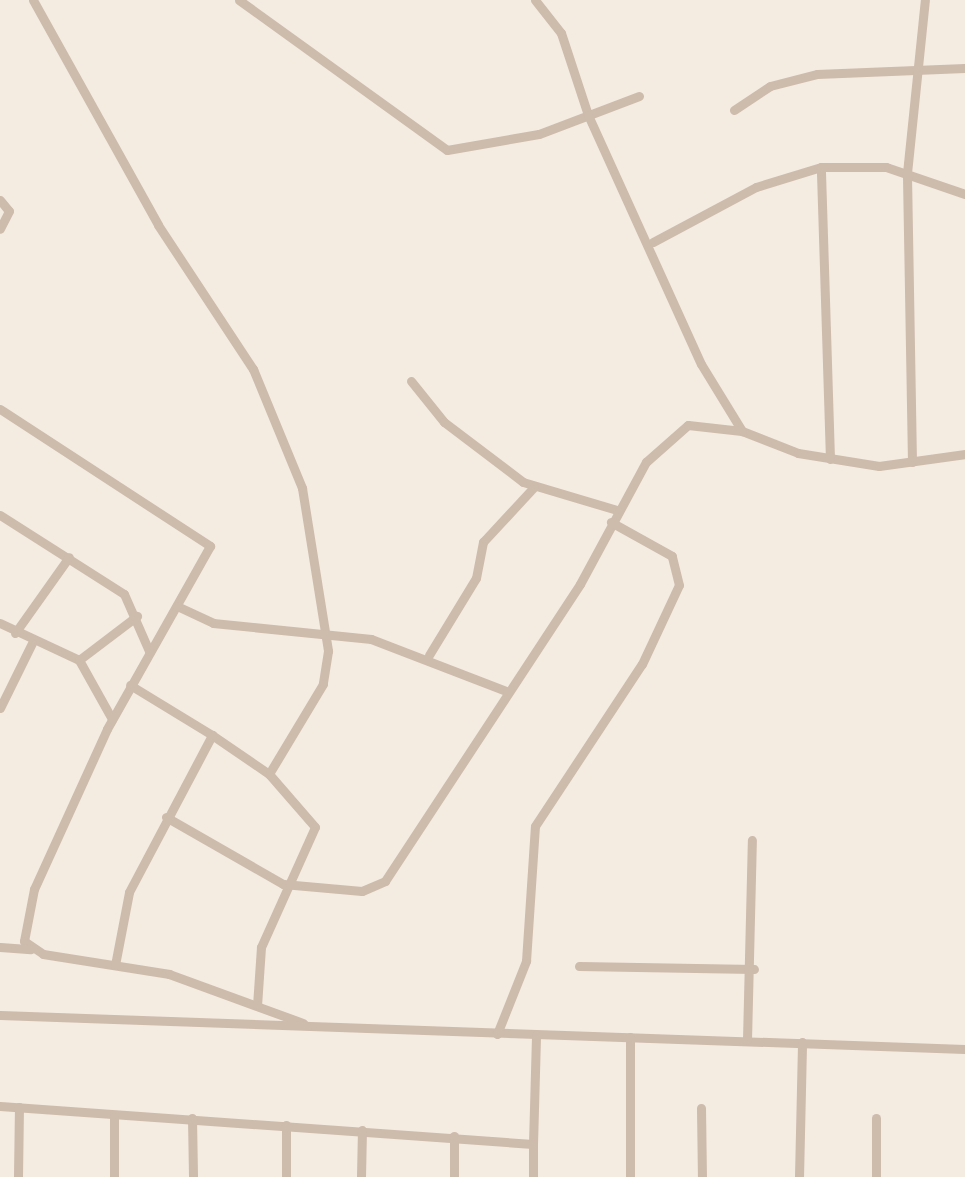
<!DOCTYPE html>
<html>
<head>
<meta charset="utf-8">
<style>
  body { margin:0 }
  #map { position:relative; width:965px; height:1177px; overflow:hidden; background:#f4ebe1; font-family:"Public Sans",sans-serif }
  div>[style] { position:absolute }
  .street>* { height:9px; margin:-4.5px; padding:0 4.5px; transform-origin:4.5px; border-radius:4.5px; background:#cdbbac }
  span { translate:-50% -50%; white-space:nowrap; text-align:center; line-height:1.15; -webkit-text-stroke:8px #fbf5ee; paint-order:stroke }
</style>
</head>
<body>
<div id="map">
  <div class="street">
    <i style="left:33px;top:0;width:257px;rotate:60.9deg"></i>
    <i style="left:158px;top:225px;width:173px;rotate:56.6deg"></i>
    <i style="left:253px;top:369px;width:129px;rotate:67.6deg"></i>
    <i style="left:302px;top:488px;width:165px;rotate:80.9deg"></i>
    <i style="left:328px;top:651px;width:33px;rotate:99deg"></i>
    <i style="left:323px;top:684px;width:105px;rotate:121deg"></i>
    <i style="left:239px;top:0;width:256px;rotate:35.8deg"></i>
    <i style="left:447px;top:150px;width:93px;rotate:-9.9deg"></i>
    <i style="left:539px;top:134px;width:107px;rotate:-20.8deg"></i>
    <i style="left:535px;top:0;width:42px;rotate:51.8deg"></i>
    <i style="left:561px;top:33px;width:86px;rotate:71.8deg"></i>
    <i style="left:588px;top:115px;width:273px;rotate:65.6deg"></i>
    <i style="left:701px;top:364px;width:79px;rotate:58.5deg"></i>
    <i style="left:742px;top:431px;width:60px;rotate:21.4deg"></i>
    <i style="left:798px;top:453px;width:82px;rotate:9.1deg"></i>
    <i style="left:879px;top:466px;width:87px;rotate:-7.9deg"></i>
    <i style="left:734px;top:110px;width:43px;rotate:-33.7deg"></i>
    <i style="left:770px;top:86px;width:49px;rotate:-14.3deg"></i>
    <i style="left:817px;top:74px;width:148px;rotate:-2.3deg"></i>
    <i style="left:0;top:200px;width:14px;rotate:51deg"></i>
    <i style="left:9px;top:211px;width:20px;rotate:117deg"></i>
    <i style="left:653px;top:242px;width:117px;rotate:-28.1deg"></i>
    <i style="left:756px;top:187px;width:68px;rotate:-17.1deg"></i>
    <i style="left:411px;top:381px;width:53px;rotate:51.2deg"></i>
    <i style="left:444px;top:422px;width:99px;rotate:37.2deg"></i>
    <i style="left:523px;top:482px;width:98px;rotate:16.6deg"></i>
    <i style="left:0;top:409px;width:251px;rotate:33.1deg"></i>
    <i style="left:210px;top:546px;width:210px;rotate:119.4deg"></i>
    <i style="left:107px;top:729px;width:176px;rotate:114.5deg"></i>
    <i style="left:34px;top:889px;width:53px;rotate:100.9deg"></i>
    <i style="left:24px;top:941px;width:23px;rotate:34deg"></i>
    <i style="left:43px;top:954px;width:128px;rotate:9deg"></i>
    <i style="left:169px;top:974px;width:143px;rotate:20.1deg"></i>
    <i style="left:830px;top:459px;width:292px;rotate:-91.8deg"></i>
    <i style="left:821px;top:167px;width:65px"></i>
    <i style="left:886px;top:167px;width:83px;rotate:18.9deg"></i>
    <i style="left:912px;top:462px;width:289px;rotate:-91deg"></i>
    <i style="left:907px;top:173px;width:174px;rotate:-84.1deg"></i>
    <i style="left:0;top:515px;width:147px;rotate:32.5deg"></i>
    <i style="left:124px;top:594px;width:62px;rotate:66.3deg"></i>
    <i style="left:177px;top:606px;width:40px;rotate:25deg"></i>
    <i style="left:213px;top:623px;width:159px;rotate:5.8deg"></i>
    <i style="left:371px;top:639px;width:147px;rotate:21.1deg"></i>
    <i style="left:0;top:623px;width:87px;rotate:25.1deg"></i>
    <i style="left:79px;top:660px;width:68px;rotate:60.8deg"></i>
    <i style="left:15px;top:633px;width:93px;rotate:-54.6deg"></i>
    <i style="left:429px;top:655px;width:90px;rotate:-58.6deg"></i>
    <i style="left:476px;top:578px;width:37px;rotate:-79deg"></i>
    <i style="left:483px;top:542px;width:75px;rotate:-47.2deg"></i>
    <i style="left:79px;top:660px;width:73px;rotate:-37.2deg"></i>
    <i style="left:0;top:708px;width:72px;rotate:-63.8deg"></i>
    <i style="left:212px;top:735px;width:69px;rotate:34.4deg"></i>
    <i style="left:269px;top:774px;width:70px;rotate:49deg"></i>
    <i style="left:315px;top:827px;width:132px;rotate:114.2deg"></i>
    <i style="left:261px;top:947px;width:58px;rotate:93.9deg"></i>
    <i style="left:166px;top:817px;width:135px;rotate:29.8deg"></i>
    <i style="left:283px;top:884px;width:79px;rotate:5.1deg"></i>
    <i style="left:362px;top:891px;width:25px;rotate:-23deg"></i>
    <i style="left:385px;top:881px;width:355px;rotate:-56.7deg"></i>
    <i style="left:580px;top:584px;width:139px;rotate:-61.6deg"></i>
    <i style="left:646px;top:462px;width:56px;rotate:-41.4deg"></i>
    <i style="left:688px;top:425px;width:54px;rotate:6.3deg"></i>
    <i style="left:0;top:947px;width:31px;rotate:4deg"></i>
    <i style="left:115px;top:965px;width:74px;rotate:-79.1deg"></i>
    <i style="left:129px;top:892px;width:178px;rotate:-62.1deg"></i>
    <i style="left:212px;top:735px;width:96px;rotate:-148.6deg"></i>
    <i style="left:579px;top:966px;width:175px;rotate:1deg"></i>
    <i style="left:0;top:1015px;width:966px;rotate:2.02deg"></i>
    <i style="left:497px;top:1034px;width:79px;rotate:-68.3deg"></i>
    <i style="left:526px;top:961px;width:135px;rotate:-86.2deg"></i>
    <i style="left:535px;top:826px;width:194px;rotate:-56.6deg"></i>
    <i style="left:642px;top:664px;width:87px;rotate:-64.9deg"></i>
    <i style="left:679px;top:585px;width:30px;rotate:-104deg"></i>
    <i style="left:672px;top:556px;width:70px;rotate:-150.9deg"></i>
    <i style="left:630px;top:1037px;width:140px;rotate:90deg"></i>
    <i style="left:747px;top:1040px;width:200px;rotate:-88.6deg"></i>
    <i style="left:0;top:1106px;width:534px;rotate:4.08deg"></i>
    <i style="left:533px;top:1144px;width:109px;rotate:-88.4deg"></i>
    <i style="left:701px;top:1108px;width:69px;rotate:89.2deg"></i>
    <i style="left:114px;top:1117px;width:60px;rotate:90deg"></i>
    <i style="left:192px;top:1118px;width:59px;rotate:89deg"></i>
    <i style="left:876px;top:1118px;width:59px;rotate:90deg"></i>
    <i style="left:286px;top:1125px;width:52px;rotate:90deg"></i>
    <i style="left:454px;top:1136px;width:41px;rotate:90deg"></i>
    <i style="left:533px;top:1144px;width:33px;rotate:90deg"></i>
    <i style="left:18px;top:1177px;width:70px;rotate:-89.2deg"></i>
    <i style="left:361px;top:1177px;width:47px;rotate:-88.8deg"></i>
    <i style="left:799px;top:1177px;width:135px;rotate:-88.7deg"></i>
  </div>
</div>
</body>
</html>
